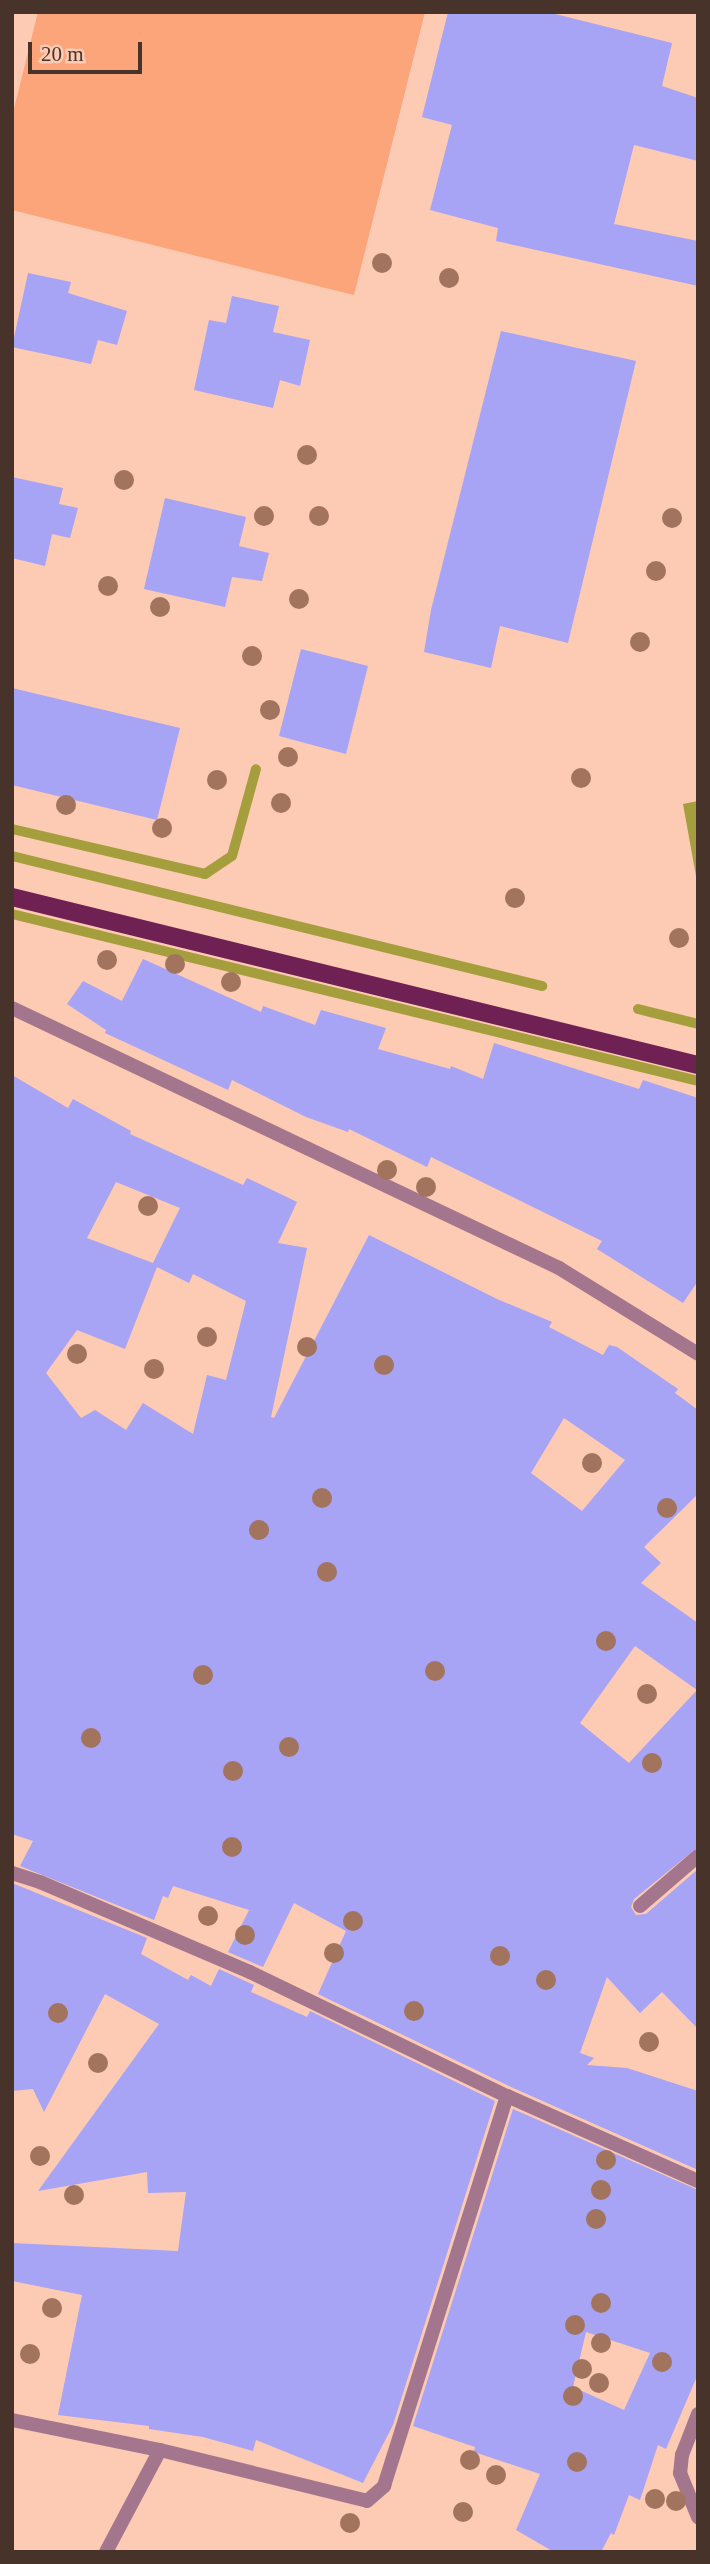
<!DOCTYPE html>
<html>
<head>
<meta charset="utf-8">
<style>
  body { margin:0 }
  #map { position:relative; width:710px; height:2564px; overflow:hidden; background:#fdcab3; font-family:Georgia,serif }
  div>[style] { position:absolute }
  .green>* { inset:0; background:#fca47a }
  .water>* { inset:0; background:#a49e3d }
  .stream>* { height:10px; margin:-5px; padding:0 5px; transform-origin:5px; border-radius:5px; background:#a49e3d }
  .building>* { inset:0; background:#a7a3f5 }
  .minor>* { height:14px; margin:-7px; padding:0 7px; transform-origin:7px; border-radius:7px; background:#a4768e }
  .primary>* { height:18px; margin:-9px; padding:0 9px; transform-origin:9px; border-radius:9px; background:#702153 }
  .trees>* { width:20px; height:20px; margin:-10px; border-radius:50%; background:#a2735d }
  span { translate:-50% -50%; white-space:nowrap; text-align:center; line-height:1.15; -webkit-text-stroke:5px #fdcab3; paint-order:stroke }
  .frame { position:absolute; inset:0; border:14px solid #473329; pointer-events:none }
  .scale { position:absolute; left:28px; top:42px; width:114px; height:32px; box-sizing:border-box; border:4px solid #473329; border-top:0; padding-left:9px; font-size:21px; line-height:24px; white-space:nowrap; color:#473329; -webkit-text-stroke:5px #fdcab3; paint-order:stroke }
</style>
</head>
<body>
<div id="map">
  <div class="green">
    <i style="clip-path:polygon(38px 12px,425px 12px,354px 295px,12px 210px,12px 117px)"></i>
  </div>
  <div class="water">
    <i style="clip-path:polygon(698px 801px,698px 887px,683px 804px)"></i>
  </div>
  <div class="stream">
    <i style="left:12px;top:829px;width:198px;rotate:13.1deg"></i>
    <i style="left:205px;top:874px;width:32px;rotate:-34deg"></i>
    <i style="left:232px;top:856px;width:90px;rotate:-74.6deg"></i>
    <i style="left:12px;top:856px;width:546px;rotate:13.78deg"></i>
    <i style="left:12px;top:914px;width:706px;rotate:13.68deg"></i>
    <i style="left:638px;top:1009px;width:62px;rotate:14deg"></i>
  </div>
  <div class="building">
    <i style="clip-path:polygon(448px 12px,547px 12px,672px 43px,662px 86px,698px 98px,698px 161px,634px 145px,614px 224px,698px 241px,698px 286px,496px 241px,498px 228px,430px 210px,452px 125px,422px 117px)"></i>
    <i style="clip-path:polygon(28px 273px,71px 282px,68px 293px,127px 311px,117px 345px,98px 340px,91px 364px,12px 347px)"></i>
    <i style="clip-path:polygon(232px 296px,279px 306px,273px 332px,310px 340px,300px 386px,280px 380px,273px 408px,194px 390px,209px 320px,226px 323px)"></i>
    <i style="clip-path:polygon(501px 331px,636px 361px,568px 643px,500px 626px,491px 668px,424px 652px,431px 610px)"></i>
    <i style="clip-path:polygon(12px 477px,63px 488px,59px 504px,78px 508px,70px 538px,52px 534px,45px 566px,12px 558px)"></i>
    <i style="clip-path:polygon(165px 498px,246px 517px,239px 546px,269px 553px,262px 581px,232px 577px,225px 607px,144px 589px)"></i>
    <i style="clip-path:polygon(301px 649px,368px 666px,346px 754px,279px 736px)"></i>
    <i style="clip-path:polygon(12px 688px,180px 728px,157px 820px,12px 785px)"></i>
    <i style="clip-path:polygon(143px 959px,261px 1012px,263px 1006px,315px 1025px,321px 1010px,386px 1028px,378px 1049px,450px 1069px,451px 1066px,483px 1079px,494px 1043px,639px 1089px,643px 1080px,698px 1098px,698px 1281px,683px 1303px,597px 1249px,602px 1241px,431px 1157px,427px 1167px,349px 1129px,348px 1132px,306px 1117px,232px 1080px,228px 1090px,105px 1033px,106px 1030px,67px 1004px,83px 981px,122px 1001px)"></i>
    <i style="clip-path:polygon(evenodd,12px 1075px,68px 1108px,73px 1099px,131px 1131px,130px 1134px,243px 1185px,247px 1178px,297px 1202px,278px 1243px,307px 1248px,271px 1417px,274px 1418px,369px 1235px,497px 1299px,552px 1322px,549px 1327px,603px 1355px,609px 1345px,617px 1347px,678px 1389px,675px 1393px,698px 1410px,698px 1494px,644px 1547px,661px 1563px,641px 1583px,698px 1623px,698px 1847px,634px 1899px,631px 1907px,636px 1915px,646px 1914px,698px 1869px,698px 2029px,662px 1992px,640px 2013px,607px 1977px,580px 2053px,594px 2058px,587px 2065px,627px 2068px,698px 2091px,698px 2170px,511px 2087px,318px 1994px,346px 1931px,294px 1903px,263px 1967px,228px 1952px,249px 1910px,173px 1886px,168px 1898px,163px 1896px,154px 1920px,20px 1866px,33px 1841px,12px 1834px,12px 1075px,116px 1182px,180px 1208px,153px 1263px,87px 1238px,116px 1182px,12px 1075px,157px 1267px,189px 1283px,193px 1274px,246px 1301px,226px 1380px,207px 1375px,193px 1434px,143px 1403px,126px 1430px,95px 1410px,81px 1418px,46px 1373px,77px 1330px,125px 1349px,157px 1267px,12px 1075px,564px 1418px,625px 1460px,582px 1511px,531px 1473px,564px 1418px,12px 1075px,635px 1646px,697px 1690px,629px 1763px,580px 1723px,635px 1646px)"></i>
    <i style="clip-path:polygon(12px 1883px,147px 1938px,141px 1954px,188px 1980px,191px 1975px,211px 1986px,219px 1969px,254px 1985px,251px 1992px,307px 2017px,310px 2011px,495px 2101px,393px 2425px,363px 2483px,256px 2440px,253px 2451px,203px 2437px,149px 2429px,149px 2426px,58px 2415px,82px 2295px,12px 2281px,12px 2243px,178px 2251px,186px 2192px,148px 2193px,147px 2172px,38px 2191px,159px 2024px,105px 1994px,44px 2112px,33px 2089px,12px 2091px)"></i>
    <i style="clip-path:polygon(evenodd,513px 2109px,698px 2190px,698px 2374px,666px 2449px,658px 2445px,640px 2500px,629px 2495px,614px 2535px,611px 2533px,601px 2552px,554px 2552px,516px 2530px,540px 2474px,474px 2452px,475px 2447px,413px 2426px,513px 2109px,586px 2332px,650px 2353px,624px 2410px,573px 2387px,586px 2332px)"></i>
  </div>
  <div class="minor">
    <i style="left:12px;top:1008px;width:606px;rotate:25.42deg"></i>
    <i style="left:559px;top:1268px;width:163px;rotate:31.7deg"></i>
    <i style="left:12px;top:1873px;width:29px;rotate:18deg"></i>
    <i style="left:40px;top:1882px;width:228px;rotate:23.2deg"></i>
    <i style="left:250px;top:1972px;width:285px;rotate:25.8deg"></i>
    <i style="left:507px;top:2096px;width:209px;rotate:24deg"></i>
    <i style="left:640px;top:1906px;width:77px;rotate:-40.8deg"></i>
    <i style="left:698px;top:2414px;width:44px;rotate:111.3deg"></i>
    <i style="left:682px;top:2455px;width:18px;rotate:96deg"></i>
    <i style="left:680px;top:2473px;width:48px;rotate:67.8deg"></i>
    <i style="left:12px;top:2420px;width:151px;rotate:11.5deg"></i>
    <i style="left:160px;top:2450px;width:213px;rotate:13.8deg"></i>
    <i style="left:367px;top:2501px;width:23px;rotate:-41deg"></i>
    <i style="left:384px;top:2486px;width:409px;rotate:-72.5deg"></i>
    <i style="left:106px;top:2552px;width:115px;rotate:-62.1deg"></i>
  </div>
  <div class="primary">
    <i style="left:12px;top:897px;width:706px;rotate:13.76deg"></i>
  </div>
  <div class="trees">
    <i style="left:382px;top:263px"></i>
    <i style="left:449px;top:278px"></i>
    <i style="left:307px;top:455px"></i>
    <i style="left:124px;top:480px"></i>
    <i style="left:264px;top:516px"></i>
    <i style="left:319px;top:516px"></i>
    <i style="left:672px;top:518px"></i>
    <i style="left:656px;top:571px"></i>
    <i style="left:108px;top:586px"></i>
    <i style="left:299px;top:599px"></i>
    <i style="left:160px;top:607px"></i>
    <i style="left:640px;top:642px"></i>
    <i style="left:252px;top:656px"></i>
    <i style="left:270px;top:710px"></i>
    <i style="left:288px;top:757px"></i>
    <i style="left:581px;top:778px"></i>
    <i style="left:217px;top:780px"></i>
    <i style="left:281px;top:803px"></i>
    <i style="left:66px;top:805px"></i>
    <i style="left:162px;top:828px"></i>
    <i style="left:515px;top:898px"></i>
    <i style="left:679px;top:938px"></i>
    <i style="left:107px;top:960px"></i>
    <i style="left:175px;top:964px"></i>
    <i style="left:231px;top:982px"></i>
    <i style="left:387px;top:1170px"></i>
    <i style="left:426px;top:1187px"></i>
    <i style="left:148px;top:1206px"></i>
    <i style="left:207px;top:1337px"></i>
    <i style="left:307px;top:1347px"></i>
    <i style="left:77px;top:1354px"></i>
    <i style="left:384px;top:1365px"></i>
    <i style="left:154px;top:1369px"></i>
    <i style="left:592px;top:1463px"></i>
    <i style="left:322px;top:1498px"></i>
    <i style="left:667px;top:1508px"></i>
    <i style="left:259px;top:1530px"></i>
    <i style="left:327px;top:1572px"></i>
    <i style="left:606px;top:1641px"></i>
    <i style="left:435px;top:1671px"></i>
    <i style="left:203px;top:1675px"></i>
    <i style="left:647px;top:1694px"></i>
    <i style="left:91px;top:1738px"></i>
    <i style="left:289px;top:1747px"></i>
    <i style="left:652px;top:1763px"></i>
    <i style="left:233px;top:1771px"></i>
    <i style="left:232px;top:1847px"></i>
    <i style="left:208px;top:1916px"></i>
    <i style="left:353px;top:1921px"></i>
    <i style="left:245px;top:1935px"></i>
    <i style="left:334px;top:1953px"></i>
    <i style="left:500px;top:1956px"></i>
    <i style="left:546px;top:1980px"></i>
    <i style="left:414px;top:2011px"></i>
    <i style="left:58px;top:2013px"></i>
    <i style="left:649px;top:2042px"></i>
    <i style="left:98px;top:2063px"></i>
    <i style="left:40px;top:2156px"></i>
    <i style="left:606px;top:2160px"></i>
    <i style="left:601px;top:2190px"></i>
    <i style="left:74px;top:2195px"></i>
    <i style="left:596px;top:2219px"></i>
    <i style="left:601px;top:2303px"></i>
    <i style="left:52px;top:2308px"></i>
    <i style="left:575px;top:2325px"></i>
    <i style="left:601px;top:2343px"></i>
    <i style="left:30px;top:2354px"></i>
    <i style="left:662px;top:2362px"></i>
    <i style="left:582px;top:2369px"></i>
    <i style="left:599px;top:2383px"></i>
    <i style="left:573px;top:2396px"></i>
    <i style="left:470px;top:2460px"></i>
    <i style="left:577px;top:2462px"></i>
    <i style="left:496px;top:2475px"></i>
    <i style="left:655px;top:2499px"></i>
    <i style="left:676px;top:2501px"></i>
    <i style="left:463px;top:2512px"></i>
    <i style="left:350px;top:2523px"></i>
  </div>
  <div class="frame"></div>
  <div class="scale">20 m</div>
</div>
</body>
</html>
